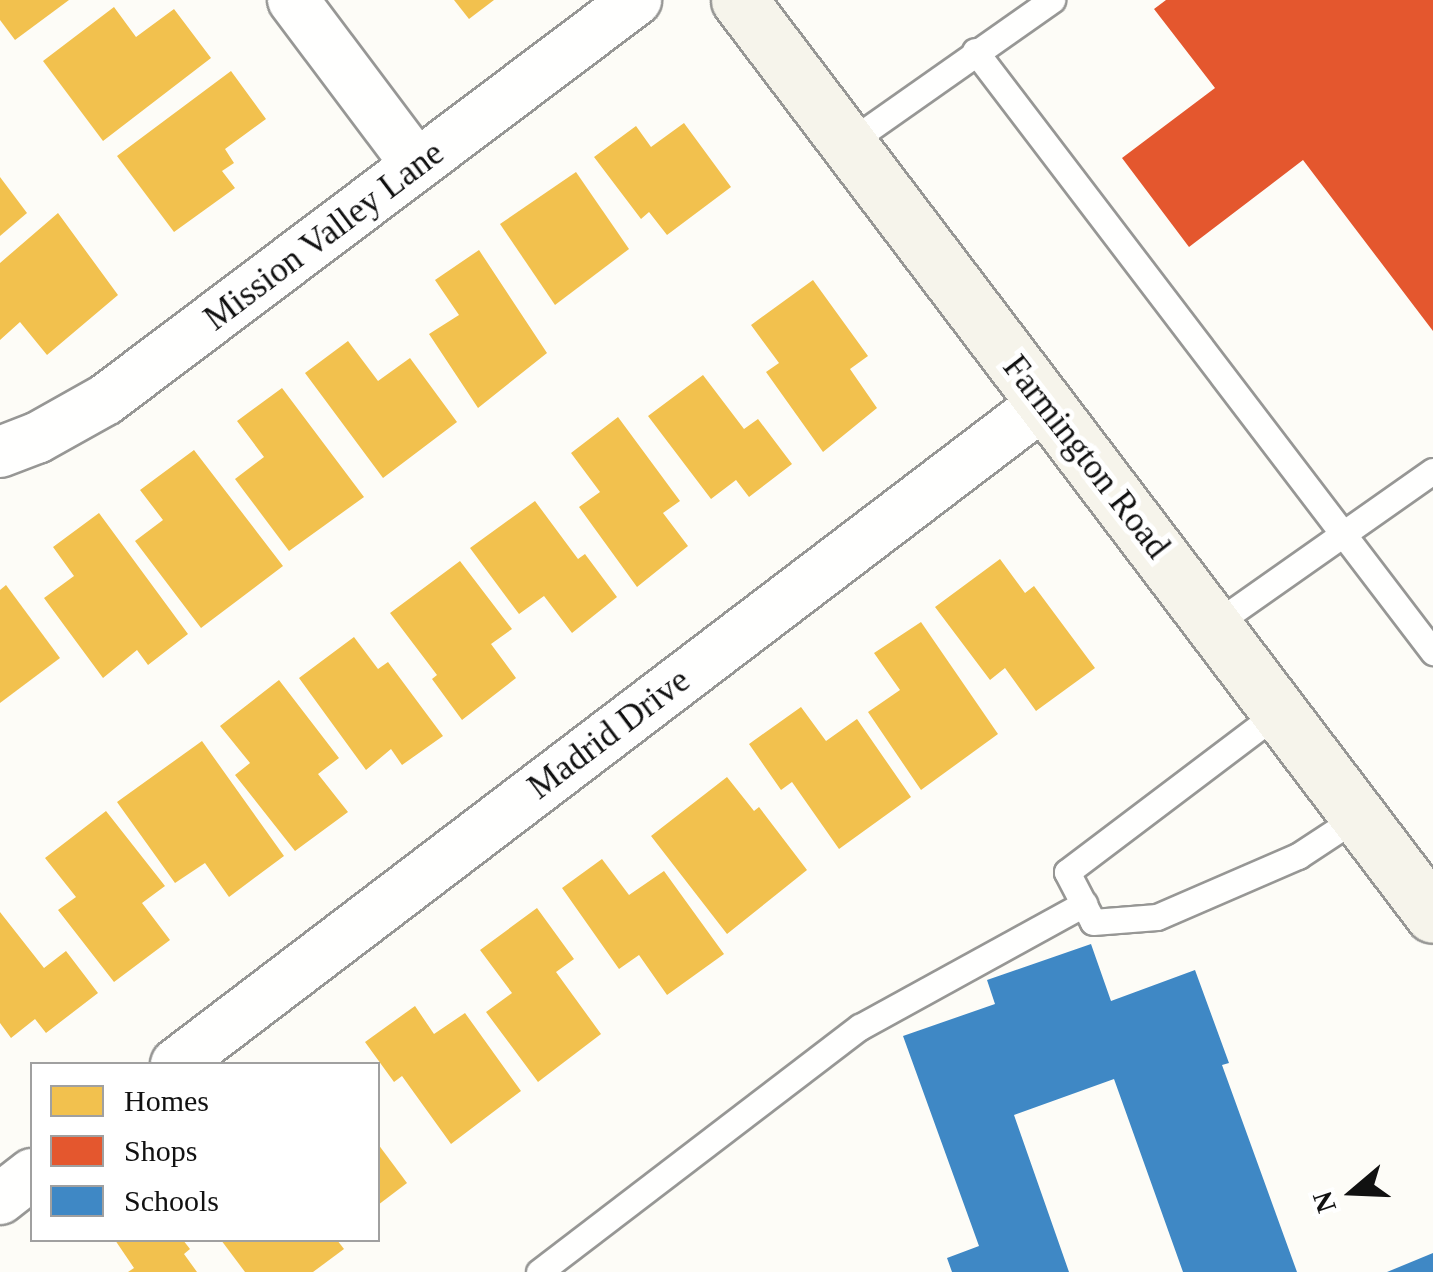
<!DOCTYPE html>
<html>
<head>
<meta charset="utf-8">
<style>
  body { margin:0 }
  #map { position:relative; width:1433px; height:1272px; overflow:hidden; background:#fdfcf7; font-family:"Times New Roman",serif }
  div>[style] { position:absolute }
  .homes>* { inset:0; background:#f2c14e }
  .shops>* { inset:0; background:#e4572e }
  .schools>* { inset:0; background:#3f88c5 }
  .roads { filter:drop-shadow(2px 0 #979795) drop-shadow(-2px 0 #979795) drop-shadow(0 2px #979795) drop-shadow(0 -2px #979795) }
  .service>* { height:25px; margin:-12.5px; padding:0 12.5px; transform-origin:12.5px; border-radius:12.5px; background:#fffffe }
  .minor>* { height:50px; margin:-25px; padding:0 25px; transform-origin:25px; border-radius:25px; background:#fffffe }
  .secondary>* { height:55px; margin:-27.5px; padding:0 27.5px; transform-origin:27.5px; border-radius:27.5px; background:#f6f4eb }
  span { translate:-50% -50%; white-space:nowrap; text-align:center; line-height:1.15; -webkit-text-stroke:10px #fff; paint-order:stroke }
  .street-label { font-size:35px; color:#111 }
  .legend { position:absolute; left:30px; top:1062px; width:350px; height:180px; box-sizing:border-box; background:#fff; border:2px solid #a0a0a0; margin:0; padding:12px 18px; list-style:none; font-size:30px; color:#111 }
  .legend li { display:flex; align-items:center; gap:20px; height:50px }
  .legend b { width:50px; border:2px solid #a0a0a0 }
  .north { position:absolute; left:1303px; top:1142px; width:100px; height:100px; -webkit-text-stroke:8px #fff; paint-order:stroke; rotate:251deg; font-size:28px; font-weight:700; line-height:40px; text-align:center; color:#111 }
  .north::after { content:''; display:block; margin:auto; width:35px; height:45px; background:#111; clip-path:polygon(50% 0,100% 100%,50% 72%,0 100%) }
</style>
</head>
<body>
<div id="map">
  <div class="homes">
    <i style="clip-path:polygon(0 0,69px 0,15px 40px,0 20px)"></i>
    <i style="clip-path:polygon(454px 0,494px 0,469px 19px)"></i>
    <i style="clip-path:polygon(114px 7px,136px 37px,174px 9px,211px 58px,103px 141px,43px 61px)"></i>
    <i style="clip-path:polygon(231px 71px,266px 119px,225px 149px,234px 163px,222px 171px,235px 188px,174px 232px,117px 156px)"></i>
    <i style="clip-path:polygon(684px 123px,731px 187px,667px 235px,649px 212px,641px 219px,594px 157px,636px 126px,651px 147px)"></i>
    <i style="clip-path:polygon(576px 172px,629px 249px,555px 305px,500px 224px)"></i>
    <i style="clip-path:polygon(0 177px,27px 213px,0 236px)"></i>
    <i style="clip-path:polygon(58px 213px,118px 295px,47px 355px,20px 322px,0 340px,0 263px)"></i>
    <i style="clip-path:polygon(479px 250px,547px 353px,478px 408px,429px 334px,459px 315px,435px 280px)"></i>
    <i style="clip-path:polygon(813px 280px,868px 356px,850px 369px,877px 408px,823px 452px,766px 372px,779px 363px,751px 325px)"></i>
    <i style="clip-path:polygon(348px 341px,378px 381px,410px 358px,457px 422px,383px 478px,305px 373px)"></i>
    <i style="clip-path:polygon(703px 375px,744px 429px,758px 419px,792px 464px,749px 497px,736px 480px,711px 499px,648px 416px)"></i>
    <i style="clip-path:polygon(282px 388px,364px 497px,289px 551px,235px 479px,264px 457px,237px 421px)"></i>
    <i style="clip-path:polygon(618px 417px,680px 501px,663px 513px,688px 546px,637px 587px,579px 507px,600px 492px,571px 453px)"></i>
    <i style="clip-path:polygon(194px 450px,283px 566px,201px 628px,135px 541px,163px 520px,140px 490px)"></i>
    <i style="clip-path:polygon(535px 501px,578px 559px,585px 554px,617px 597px,572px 633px,544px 596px,519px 614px,470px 548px)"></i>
    <i style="clip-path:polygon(99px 513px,188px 634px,148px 665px,137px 650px,103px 678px,44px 598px,74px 576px,53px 547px)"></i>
    <i style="clip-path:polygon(1000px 559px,1025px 593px,1034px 586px,1095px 668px,1036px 711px,1005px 668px,990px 680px,935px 607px)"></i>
    <i style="clip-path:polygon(460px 561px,512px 629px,491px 644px,516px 678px,462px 720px,432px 679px,437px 675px,390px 613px)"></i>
    <i style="clip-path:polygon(6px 585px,60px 658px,0 703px,0 590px)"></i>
    <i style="clip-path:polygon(921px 622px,998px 734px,921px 790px,868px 712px,900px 690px,874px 653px)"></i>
    <i style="clip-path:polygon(354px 637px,378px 669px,388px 662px,443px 736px,402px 765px,391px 749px,366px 770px,299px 678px)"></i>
    <i style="clip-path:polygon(279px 680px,339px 758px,318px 774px,348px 812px,295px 851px,235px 775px,250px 763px,220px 726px)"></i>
    <i style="clip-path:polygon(801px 707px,826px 741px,857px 719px,911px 797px,839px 849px,792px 782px,781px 790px,749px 744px)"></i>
    <i style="clip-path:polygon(202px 741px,284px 856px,229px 897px,205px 863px,175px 883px,117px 802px)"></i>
    <i style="clip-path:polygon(727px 777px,754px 811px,759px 807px,807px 870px,727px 934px,651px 836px)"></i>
    <i style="clip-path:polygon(106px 811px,165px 886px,142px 903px,170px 940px,114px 982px,58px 910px,76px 897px,45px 858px)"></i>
    <i style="clip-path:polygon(602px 859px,629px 895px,664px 871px,724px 954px,667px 995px,639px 955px,619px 969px,562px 888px)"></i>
    <i style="clip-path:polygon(537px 908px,574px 959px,556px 972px,601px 1034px,538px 1082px,486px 1012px,512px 993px,480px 950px)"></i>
    <i style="clip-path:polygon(0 912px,44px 968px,66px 951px,98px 993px,46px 1033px,35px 1019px,11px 1038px,0 1023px)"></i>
    <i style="clip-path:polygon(415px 1006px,434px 1034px,465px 1013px,521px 1091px,451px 1144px,402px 1076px,394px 1082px,365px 1042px)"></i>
    <i style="clip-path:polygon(378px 1144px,407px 1183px,378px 1205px)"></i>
    <i style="clip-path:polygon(115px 1240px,183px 1240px,190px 1249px,184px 1254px,197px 1272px,128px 1272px,134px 1268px)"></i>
    <i style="clip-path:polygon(221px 1240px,337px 1240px,344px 1249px,313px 1272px,245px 1272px)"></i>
  </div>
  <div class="shops">
    <i style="clip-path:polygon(1166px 0,1433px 0,1433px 331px,1303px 160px,1189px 247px,1122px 158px,1215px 88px,1154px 9px)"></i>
  </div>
  <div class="schools">
    <i style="clip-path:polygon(1091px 944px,1111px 1001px,1195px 970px,1229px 1063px,1222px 1065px,1297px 1272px,1183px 1272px,1114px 1079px,1014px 1115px,1069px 1272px,952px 1272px,947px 1258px,979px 1246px,903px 1036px,995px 1004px,987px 980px)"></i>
    <i style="clip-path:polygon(1433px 1253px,1433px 1272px,1387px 1272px)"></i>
  </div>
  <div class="roads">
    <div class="service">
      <i style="left:975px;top:51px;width:756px;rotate:52.69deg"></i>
      <i style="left:847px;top:144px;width:251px;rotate:-35.1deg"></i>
      <i style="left:1215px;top:624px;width:266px;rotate:-35.1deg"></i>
      <i style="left:1280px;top:711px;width:267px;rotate:142.9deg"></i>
      <i style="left:1067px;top:872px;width:56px;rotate:62.5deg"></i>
      <i style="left:1093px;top:922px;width:64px;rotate:-4.5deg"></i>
      <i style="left:1157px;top:917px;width:154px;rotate:-23.4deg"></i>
      <i style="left:1298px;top:856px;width:73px;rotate:-33.3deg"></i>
      <i style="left:539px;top:1272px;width:404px;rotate:-37.4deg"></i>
      <i style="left:860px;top:1027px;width:256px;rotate:-28.8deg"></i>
    </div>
    <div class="minor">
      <i style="left:293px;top:0;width:206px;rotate:53.1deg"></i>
      <i style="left:0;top:452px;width:40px;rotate:-21deg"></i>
      <i style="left:37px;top:438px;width:78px;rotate:-29.2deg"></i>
      <i style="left:105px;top:400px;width:665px;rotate:-36.99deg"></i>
      <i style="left:176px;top:1064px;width:1090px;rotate:-37.28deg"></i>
      <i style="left:0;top:1199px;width:41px;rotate:-38deg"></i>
    </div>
    <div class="secondary">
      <i style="left:739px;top:0;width:1148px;rotate:52.82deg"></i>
    </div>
  </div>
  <div class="street-label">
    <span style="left:324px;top:236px;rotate:-37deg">Mission Valley Lane</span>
    <span style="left:1086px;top:457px;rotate:52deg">Farmington Road</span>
    <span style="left:609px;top:734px;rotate:-37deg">Madrid Drive</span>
  </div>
  <ul class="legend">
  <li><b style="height:28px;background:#f2c14e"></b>Homes</li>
  <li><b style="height:28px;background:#e4572e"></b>Shops</li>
  <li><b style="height:28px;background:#3f88c5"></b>Schools</li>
  </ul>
  <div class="north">N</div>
</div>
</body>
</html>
